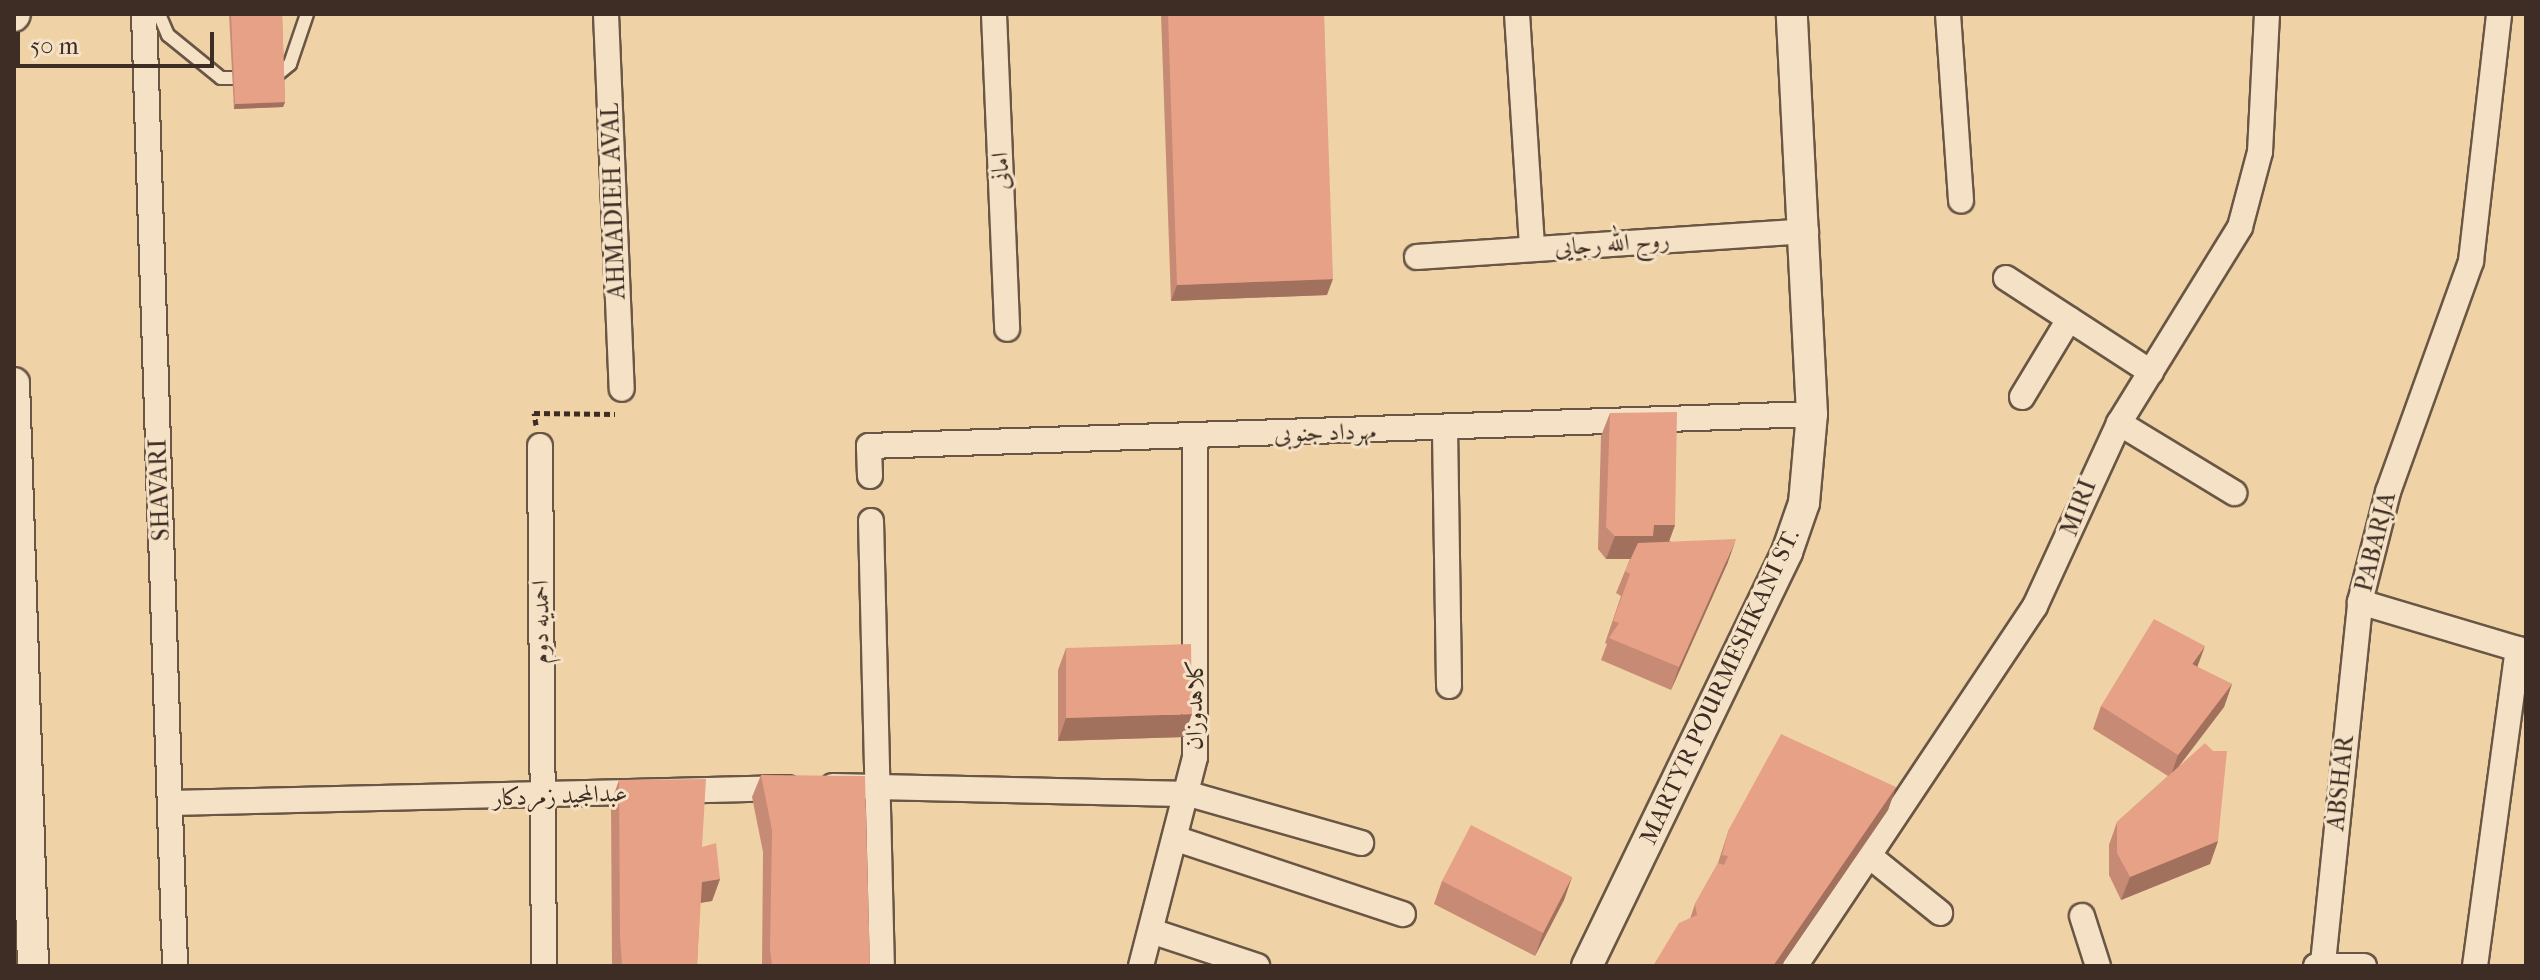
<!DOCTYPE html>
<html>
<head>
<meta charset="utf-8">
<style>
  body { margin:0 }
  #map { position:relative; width:2540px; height:980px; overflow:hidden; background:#efd3a7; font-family:"IM FELL French Canon",Amiri,serif }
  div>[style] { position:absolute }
  .path>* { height:5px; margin-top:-2.5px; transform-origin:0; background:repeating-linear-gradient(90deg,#3e2d24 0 6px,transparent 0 10px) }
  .roads { filter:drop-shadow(2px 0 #6a5645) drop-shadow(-2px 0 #6a5645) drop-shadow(0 2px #6a5645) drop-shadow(0 -2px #6a5645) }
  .service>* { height:12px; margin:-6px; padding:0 6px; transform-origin:6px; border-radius:6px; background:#f5e2c6 }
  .minor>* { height:24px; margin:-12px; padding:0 12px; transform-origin:12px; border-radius:12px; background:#f5e2c6 }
  .tertiary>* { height:30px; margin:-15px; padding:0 15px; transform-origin:15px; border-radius:15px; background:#f5e2c6 }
  .wall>* { inset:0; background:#c78a74 }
  .shaded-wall>* { inset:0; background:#a2715e }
  .building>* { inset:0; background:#e7a187 }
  span { translate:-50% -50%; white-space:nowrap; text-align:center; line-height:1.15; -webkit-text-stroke:6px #f5e2c6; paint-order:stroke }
  .street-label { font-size:24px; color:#3e2d24 }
  .frame { position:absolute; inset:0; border:16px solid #3e2d24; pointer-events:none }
  .scale { position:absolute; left:16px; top:32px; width:198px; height:36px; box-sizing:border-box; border:4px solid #3e2d24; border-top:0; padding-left:10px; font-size:24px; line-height:28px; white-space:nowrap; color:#3e2d24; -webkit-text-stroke:6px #f5e2c6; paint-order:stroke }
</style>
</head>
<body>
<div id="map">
  <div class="path">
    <i style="left:536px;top:425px;width:12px;rotate:-99deg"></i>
    <i style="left:534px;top:413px;width:81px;rotate:0.7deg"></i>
  </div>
  <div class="roads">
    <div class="service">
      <i style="left:159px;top:14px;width:23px;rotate:67deg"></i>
      <i style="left:168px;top:35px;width:68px;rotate:39.1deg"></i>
      <i style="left:221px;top:78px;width:26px"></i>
      <i style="left:273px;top:78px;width:22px;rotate:-39deg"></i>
      <i style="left:290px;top:64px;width:53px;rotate:-71.2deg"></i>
    </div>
    <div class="minor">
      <i style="left:144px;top:14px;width:953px;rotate:88.13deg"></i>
      <i style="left:606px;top:14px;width:375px;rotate:87.6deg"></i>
      <i style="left:994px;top:14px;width:315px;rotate:87.6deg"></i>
      <i style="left:1517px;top:14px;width:235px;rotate:86.3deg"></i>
      <i style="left:1948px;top:14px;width:187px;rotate:86deg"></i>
      <i style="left:1417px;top:257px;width:390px;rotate:-3.8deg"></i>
      <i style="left:2006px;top:278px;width:173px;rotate:33deg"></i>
      <i style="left:2022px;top:397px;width:91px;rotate:-58.9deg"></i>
      <i style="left:2119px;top:423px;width:135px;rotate:31.3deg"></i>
      <i style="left:1445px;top:429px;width:257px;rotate:89.1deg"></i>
      <i style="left:540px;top:446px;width:520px;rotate:89.56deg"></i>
      <i style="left:870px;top:476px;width:30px;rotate:-92deg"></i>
      <i style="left:869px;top:446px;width:944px;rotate:-1.94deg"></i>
      <i style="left:871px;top:521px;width:445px;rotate:88.6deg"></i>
      <i style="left:833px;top:786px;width:356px;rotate:1.3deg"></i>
      <i style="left:1189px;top:794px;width:179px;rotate:15.9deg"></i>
      <i style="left:171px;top:803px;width:617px;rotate:-1.39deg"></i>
      <i style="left:1177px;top:839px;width:238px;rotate:18.4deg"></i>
      <i style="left:1867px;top:854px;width:94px;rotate:38.9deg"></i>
      <i style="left:2082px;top:916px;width:52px;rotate:72.3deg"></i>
      <i style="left:1151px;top:931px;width:112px;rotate:18.3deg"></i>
      <i style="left:2323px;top:963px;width:363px;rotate:-84.1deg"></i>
      <i style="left:1141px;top:966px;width:216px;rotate:-75.5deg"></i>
      <i style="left:1195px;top:757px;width:320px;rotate:-90deg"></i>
      <i style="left:1795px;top:966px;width:433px;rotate:-56.3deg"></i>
      <i style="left:2035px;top:606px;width:201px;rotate:-65.3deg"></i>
      <i style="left:2119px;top:423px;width:230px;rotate:-58.3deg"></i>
      <i style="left:2240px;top:227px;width:78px;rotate:-75.1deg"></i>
      <i style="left:2260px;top:152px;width:138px;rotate:-87.1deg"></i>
      <i style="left:2316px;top:966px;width:48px"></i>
      <i style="left:2475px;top:966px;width:320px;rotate:-82.3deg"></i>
      <i style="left:2518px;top:649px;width:165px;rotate:-163.4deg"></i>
      <i style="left:2360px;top:602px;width:114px;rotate:-75.7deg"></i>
      <i style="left:2388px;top:492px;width:245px;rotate:-70.2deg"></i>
      <i style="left:2471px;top:261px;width:249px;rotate:-83.5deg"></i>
    </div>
    <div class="tertiary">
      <i style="left:14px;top:16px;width:2px;rotate:-63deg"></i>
      <i style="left:14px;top:383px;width:583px;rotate:88.13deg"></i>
      <i style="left:1587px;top:966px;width:460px;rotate:-64.2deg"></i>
      <i style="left:1787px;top:552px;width:52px;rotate:-70.9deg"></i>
      <i style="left:1804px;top:503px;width:89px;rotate:-84.9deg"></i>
      <i style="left:1812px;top:414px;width:400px;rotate:-92.9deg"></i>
    </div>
  </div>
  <div class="wall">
    <i style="clip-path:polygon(229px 14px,282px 14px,285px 102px,283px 107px,234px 109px)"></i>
    <i style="clip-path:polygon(1161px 14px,1324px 14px,1327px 295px,1171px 301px)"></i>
    <i style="clip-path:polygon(1610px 413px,1675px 525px,1669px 541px,1728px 562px,1671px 690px,1601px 660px,1607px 644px,1605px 643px,1621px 596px,1616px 593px,1630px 559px,1606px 559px,1598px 549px,1601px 436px)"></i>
    <i style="clip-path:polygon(1066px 648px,1184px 737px,1058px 741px,1058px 670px)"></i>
    <i style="clip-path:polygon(2197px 667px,2232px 684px,2224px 707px,2179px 766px,2218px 841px,2210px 864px,2121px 900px,2109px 875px,2109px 845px,2117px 822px,2168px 776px,2093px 729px,2101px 706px)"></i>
    <i style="clip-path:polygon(761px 775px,870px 966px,762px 966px,763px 852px,752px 797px)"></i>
    <i style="clip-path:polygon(619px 780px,702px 847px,720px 879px,712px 901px,700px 903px,697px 966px,612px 966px,611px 803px)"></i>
    <i style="clip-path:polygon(1896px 787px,1888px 810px,1781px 966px,1653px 966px,1690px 919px,1695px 904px,1718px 863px,1729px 829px)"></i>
    <i style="clip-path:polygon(1572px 877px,1564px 900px,1535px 956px,1434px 904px,1442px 881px)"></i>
  </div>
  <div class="shaded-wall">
    <i style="clip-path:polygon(285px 102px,283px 107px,234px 109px,235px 104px)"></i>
    <i style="clip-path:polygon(1333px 279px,1327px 295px,1171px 301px,1177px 285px)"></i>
    <i style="clip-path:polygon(1654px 525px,1675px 525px,1667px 547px,1645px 559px,1606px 559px,1615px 536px)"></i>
    <i style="clip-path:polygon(1736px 539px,1728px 562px,1671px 690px,1679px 667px)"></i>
    <i style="clip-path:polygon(2205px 646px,2197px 668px,2192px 664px)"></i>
    <i style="clip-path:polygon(2232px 684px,2224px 707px,2170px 778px,2178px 755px)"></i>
    <i style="clip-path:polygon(1192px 714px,1184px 737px,1058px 741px,1066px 718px)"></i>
    <i style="clip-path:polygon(1896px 787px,1888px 810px,1781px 966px,1773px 966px)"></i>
    <i style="clip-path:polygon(2218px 841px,2210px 864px,2121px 900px,2130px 877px)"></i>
    <i style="clip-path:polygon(1572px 877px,1564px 900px,1535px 956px,1543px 933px)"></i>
    <i style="clip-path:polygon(720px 879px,712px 901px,693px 904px,702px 882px)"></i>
  </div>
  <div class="building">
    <i style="clip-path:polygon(231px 14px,282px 14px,285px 102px,235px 104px)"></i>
    <i style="clip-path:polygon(1168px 14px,1324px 14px,1333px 279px,1177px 285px)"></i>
    <i style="clip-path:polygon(1677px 412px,1675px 525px,1654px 525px,1653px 536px,1615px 536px,1606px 527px,1610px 413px)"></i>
    <i style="clip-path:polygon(1736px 539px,1679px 667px,1609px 638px,1619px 623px,1613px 621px,1630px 574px,1625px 571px,1638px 543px)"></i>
    <i style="clip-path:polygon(2154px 619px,2205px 646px,2192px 664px,2232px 684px,2178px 755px,2101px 706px)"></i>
    <i style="clip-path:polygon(1191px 644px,1192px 714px,1066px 718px,1066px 648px)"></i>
    <i style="clip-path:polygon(1781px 734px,1896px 787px,1773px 966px,1653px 966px,1679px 923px,1697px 915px,1695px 904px,1718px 863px,1724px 865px,1728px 856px,1722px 855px,1729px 829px)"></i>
    <i style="clip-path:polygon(2205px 743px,2213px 751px,2227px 751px,2218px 841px,2130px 877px,2117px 853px,2117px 822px)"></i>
    <i style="clip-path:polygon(761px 775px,865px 776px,870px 966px,772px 966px,770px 949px,772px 830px)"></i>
    <i style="clip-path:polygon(706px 779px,702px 847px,716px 843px,720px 879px,702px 882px,697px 966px,622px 966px,620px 936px,619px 780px)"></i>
    <i style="clip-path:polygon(1471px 825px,1572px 877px,1543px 933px,1442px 881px)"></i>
  </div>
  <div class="street-label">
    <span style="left:1001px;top:171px;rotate:-92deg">امانی</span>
    <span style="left:614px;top:201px;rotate:-92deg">AHMADIEH AVAL</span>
    <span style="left:1612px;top:244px;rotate:-4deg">روح الله رجایی</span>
    <span style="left:1325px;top:433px;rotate:-2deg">مهرداد جنوبی</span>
    <span style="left:160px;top:490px;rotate:-92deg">SHAVARI</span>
    <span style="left:2079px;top:508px;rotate:-69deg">MIRI</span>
    <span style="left:2376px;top:542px;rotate:-76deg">PABARJA</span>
    <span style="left:541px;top:622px;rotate:-90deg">احمدیه دوم</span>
    <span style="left:1720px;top:687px;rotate:-65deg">MARTYR POURMESHKANI ST.</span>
    <span style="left:1195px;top:705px;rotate:-89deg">کلاهدوزان</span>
    <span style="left:2341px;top:783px;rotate:-84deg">ABSHAR</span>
    <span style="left:560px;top:796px;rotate:-2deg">عبدالمجید زمردکار</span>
  </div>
  <div class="frame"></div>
  <div class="scale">50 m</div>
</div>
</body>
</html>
